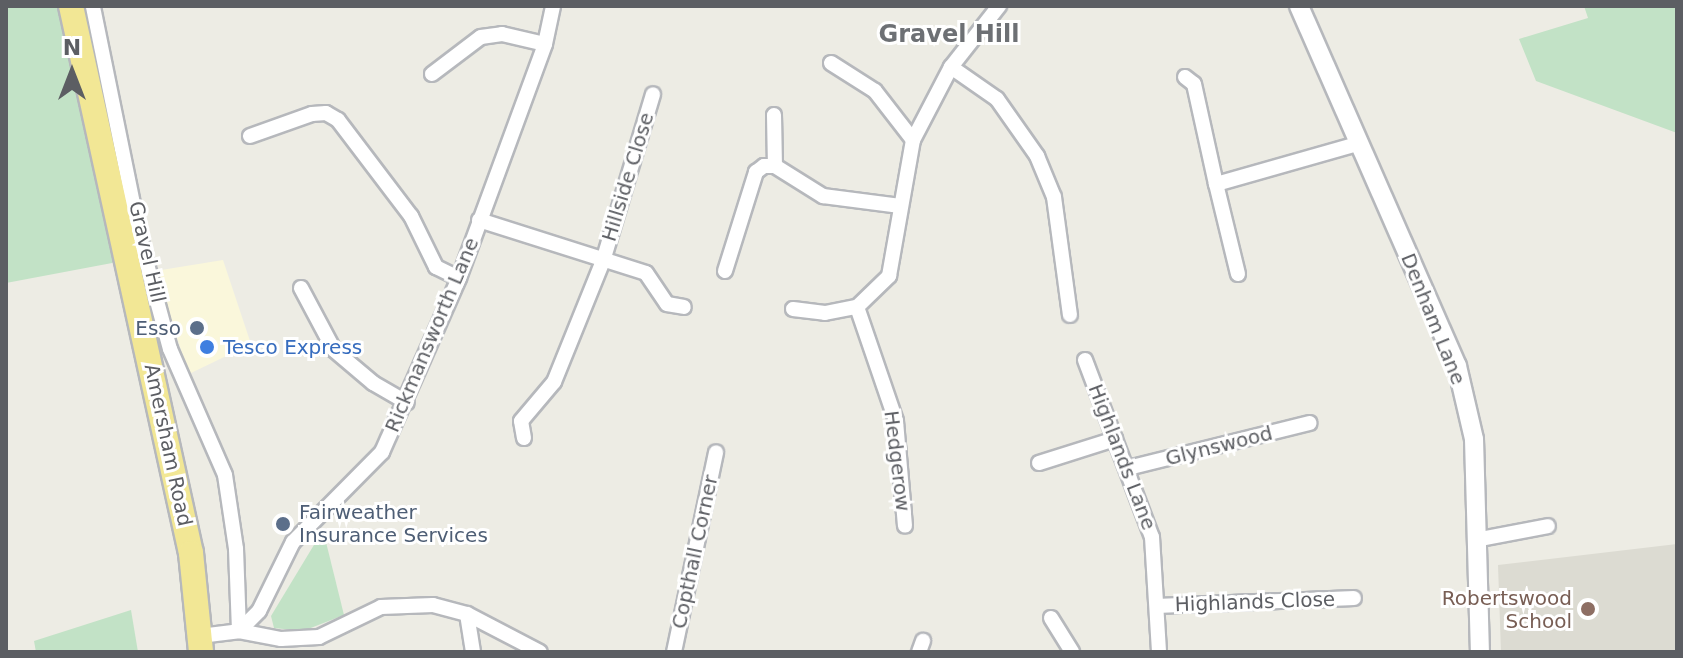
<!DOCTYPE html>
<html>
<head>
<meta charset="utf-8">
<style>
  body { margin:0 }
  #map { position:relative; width:1683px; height:658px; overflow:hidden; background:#edece4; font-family:"DejaVu Sans",sans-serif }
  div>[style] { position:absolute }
  .commercial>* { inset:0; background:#faf7db }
  .education>* { inset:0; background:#dcdbd2 }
  .green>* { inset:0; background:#c2e2c6 }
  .roads { filter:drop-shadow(2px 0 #b6b8bc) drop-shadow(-2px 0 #b6b8bc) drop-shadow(0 2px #b6b8bc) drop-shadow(0 -2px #b6b8bc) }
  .street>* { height:14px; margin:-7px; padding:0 7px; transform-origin:7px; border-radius:7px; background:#fff }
  .secondary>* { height:18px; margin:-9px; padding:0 9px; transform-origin:9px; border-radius:9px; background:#fff }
  .highway>* { height:24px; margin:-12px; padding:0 12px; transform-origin:12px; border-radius:12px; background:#f2e795 }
  .dots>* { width:22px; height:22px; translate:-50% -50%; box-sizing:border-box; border:4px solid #fff; border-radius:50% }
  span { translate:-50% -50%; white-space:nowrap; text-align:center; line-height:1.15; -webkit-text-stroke:6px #fff; paint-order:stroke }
  .street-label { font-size:20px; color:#5c5e63 }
  .service-label { font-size:20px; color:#4e5e75 }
  .right { translate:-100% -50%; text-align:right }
  .left { translate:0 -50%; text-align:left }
  .shop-label { font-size:20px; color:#366cbe }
  .education-label { font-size:20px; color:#785e54 }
  .quarter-label { font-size:24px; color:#6d7074; font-weight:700 }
  .frame { position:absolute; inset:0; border:8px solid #5c5e63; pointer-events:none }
  .north { position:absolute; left:32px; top:32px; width:80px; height:80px; -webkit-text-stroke:6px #fff; paint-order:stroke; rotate:0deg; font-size:22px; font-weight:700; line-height:32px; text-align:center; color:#5c5e63 }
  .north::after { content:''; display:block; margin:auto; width:28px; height:36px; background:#5c5e63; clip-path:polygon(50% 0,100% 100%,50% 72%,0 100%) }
</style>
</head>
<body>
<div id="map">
  <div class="commercial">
    <i style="clip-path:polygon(223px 260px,251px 344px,189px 374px,155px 271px)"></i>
  </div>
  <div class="education">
    <i style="clip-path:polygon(1677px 544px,1677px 652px,1501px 652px,1498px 565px)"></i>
  </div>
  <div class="green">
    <i style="clip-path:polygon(6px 6px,71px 6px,128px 260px,6px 283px)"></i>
    <i style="clip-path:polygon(1584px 6px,1677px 6px,1677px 133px,1536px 81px,1519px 39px,1588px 18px)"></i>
    <i style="clip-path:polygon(323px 530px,344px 615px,303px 631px,274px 628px,271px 616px)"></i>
    <i style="clip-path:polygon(131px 610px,138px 652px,36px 652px,34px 641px)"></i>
  </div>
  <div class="roads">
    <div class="street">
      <i style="left:93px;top:7px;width:236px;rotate:78.5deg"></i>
      <i style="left:140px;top:238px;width:115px;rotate:74.9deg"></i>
      <i style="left:170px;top:349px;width:137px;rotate:66.4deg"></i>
      <i style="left:225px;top:475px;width:75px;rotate:81.5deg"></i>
      <i style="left:236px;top:549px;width:82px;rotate:87.9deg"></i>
      <i style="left:831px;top:63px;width:52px;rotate:32.5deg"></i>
      <i style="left:875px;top:91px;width:62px;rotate:52.2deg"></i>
      <i style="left:951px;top:67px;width:56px;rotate:34.8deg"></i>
      <i style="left:997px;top:99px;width:70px;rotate:54.9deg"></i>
      <i style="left:1037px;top:156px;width:44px;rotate:67.5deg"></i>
      <i style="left:1054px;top:197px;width:119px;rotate:82.3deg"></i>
      <i style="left:432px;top:74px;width:61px;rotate:-37.1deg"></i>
      <i style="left:481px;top:37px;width:21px;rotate:-8deg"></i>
      <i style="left:502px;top:34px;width:44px;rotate:13.1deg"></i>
      <i style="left:1185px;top:77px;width:11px;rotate:38deg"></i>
      <i style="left:1194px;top:84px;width:102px;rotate:77.6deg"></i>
      <i style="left:774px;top:115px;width:51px;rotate:88.9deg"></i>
      <i style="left:250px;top:136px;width:66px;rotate:-19.5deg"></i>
      <i style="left:312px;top:114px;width:14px;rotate:-4deg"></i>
      <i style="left:326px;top:113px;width:14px;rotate:30deg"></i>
      <i style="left:338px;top:120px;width:121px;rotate:52.8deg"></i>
      <i style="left:411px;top:216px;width:57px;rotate:63.9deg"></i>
      <i style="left:436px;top:267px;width:25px;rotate:26deg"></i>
      <i style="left:479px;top:220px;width:175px;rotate:17.6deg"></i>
      <i style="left:646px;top:273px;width:37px;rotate:56deg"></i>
      <i style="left:667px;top:304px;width:17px;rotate:10deg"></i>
      <i style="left:725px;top:271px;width:104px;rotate:-72.6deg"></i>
      <i style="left:756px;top:172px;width:10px;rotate:-37deg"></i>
      <i style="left:764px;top:166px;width:11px"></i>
      <i style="left:775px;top:166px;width:57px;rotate:32deg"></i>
      <i style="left:823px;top:196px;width:78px;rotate:7.4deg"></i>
      <i style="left:1238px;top:274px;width:93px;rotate:-103.7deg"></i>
      <i style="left:1216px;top:184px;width:147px;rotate:-15.8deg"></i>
      <i style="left:301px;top:288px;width:70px;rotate:62deg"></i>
      <i style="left:334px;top:350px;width:51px;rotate:40.2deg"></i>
      <i style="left:373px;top:383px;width:39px;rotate:30deg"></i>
      <i style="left:857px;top:307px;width:120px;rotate:71.1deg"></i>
      <i style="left:896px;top:421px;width:105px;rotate:85.1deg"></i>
      <i style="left:793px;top:309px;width:32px;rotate:7deg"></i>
      <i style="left:825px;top:313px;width:33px;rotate:-11deg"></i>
      <i style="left:857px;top:307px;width:45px;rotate:-44.1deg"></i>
      <i style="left:889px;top:276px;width:138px;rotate:-80deg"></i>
      <i style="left:913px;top:140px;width:82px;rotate:-62.5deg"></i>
      <i style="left:951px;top:67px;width:78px;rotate:-51.8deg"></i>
      <i style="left:1085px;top:360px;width:189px;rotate:69.3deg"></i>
      <i style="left:1152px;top:537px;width:115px;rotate:86.5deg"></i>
      <i style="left:524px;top:438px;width:17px;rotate:-100deg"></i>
      <i style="left:521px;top:421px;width:51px;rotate:-49.8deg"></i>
      <i style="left:554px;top:382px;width:131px;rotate:-68deg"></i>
      <i style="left:603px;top:261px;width:174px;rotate:-73.3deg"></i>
      <i style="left:1039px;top:463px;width:80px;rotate:-17.5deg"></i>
      <i style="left:1128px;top:468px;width:187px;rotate:-13.9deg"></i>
      <i style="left:1480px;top:539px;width:69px;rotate:-10.8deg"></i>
      <i style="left:1157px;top:606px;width:197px;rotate:-2.3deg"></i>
      <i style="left:467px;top:614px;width:38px;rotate:81deg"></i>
      <i style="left:1051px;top:618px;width:40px;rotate:58deg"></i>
      <i style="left:239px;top:631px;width:43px;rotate:10.8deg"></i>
      <i style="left:281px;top:639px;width:38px;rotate:-3deg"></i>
      <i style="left:319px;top:637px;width:69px;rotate:-25.8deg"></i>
      <i style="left:381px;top:607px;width:52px;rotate:-2.2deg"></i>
      <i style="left:433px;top:605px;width:35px;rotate:15deg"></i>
      <i style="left:467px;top:614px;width:82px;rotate:27.5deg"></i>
      <i style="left:200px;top:636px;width:39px;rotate:-7deg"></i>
      <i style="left:239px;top:631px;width:28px;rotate:-45deg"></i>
      <i style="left:259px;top:611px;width:77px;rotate:-63.8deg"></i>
      <i style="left:293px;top:542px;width:127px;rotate:-45.3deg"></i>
      <i style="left:382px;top:452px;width:190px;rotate:-66.1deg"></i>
      <i style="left:459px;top:278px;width:249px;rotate:-69.8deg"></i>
      <i style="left:545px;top:44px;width:39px;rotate:-78deg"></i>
      <i style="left:674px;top:652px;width:204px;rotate:-78.1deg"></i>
      <i style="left:919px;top:652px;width:12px;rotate:-70deg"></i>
    </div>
    <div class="secondary">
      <i style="left:1299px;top:6px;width:393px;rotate:66.3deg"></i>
      <i style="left:1457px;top:366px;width:75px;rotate:76.9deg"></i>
      <i style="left:1474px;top:439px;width:213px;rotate:88.4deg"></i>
    </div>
    <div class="highway">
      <i style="left:71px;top:6px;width:560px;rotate:77.63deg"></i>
      <i style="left:191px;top:553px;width:100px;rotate:84.2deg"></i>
    </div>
  </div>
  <div class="dots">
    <i style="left:197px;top:328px;background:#5c6f8a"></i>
    <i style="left:207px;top:347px;background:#3f7fe0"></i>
    <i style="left:283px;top:524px;background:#5c6f8a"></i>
    <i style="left:1588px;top:609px;background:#8d6e63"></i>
  </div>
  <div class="street-label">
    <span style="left:628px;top:177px;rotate:-73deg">Hillside Close</span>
    <span style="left:147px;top:252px;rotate:77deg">Gravel Hill</span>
    <span style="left:1433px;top:319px;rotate:68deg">Denham Lane</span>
    <span style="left:432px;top:335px;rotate:-67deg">Rickmansworth Lane</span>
    <span style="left:168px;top:445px;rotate:78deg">Amersham Road</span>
    <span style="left:1219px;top:446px;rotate:-14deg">Glynswood</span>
    <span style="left:1122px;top:457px;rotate:69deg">Highlands Lane</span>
    <span style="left:897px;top:461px;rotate:83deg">Hedgerow</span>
    <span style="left:695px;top:552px;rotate:-78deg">Copthall Corner</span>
    <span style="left:1255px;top:602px;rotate:-2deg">Highlands Close</span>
  </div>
  <div class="service-label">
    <span class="right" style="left:181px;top:328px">Esso</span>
    <span class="left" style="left:299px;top:524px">Fairweather<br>Insurance Services</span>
  </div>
  <div class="shop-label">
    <span class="left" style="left:223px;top:347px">Tesco Express</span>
  </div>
  <div class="education-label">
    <span class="right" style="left:1572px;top:610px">Robertswood<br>School</span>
  </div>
  <div class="quarter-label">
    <span style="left:949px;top:35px">Gravel Hill</span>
  </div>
  <div class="frame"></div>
  <div class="north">N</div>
</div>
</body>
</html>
